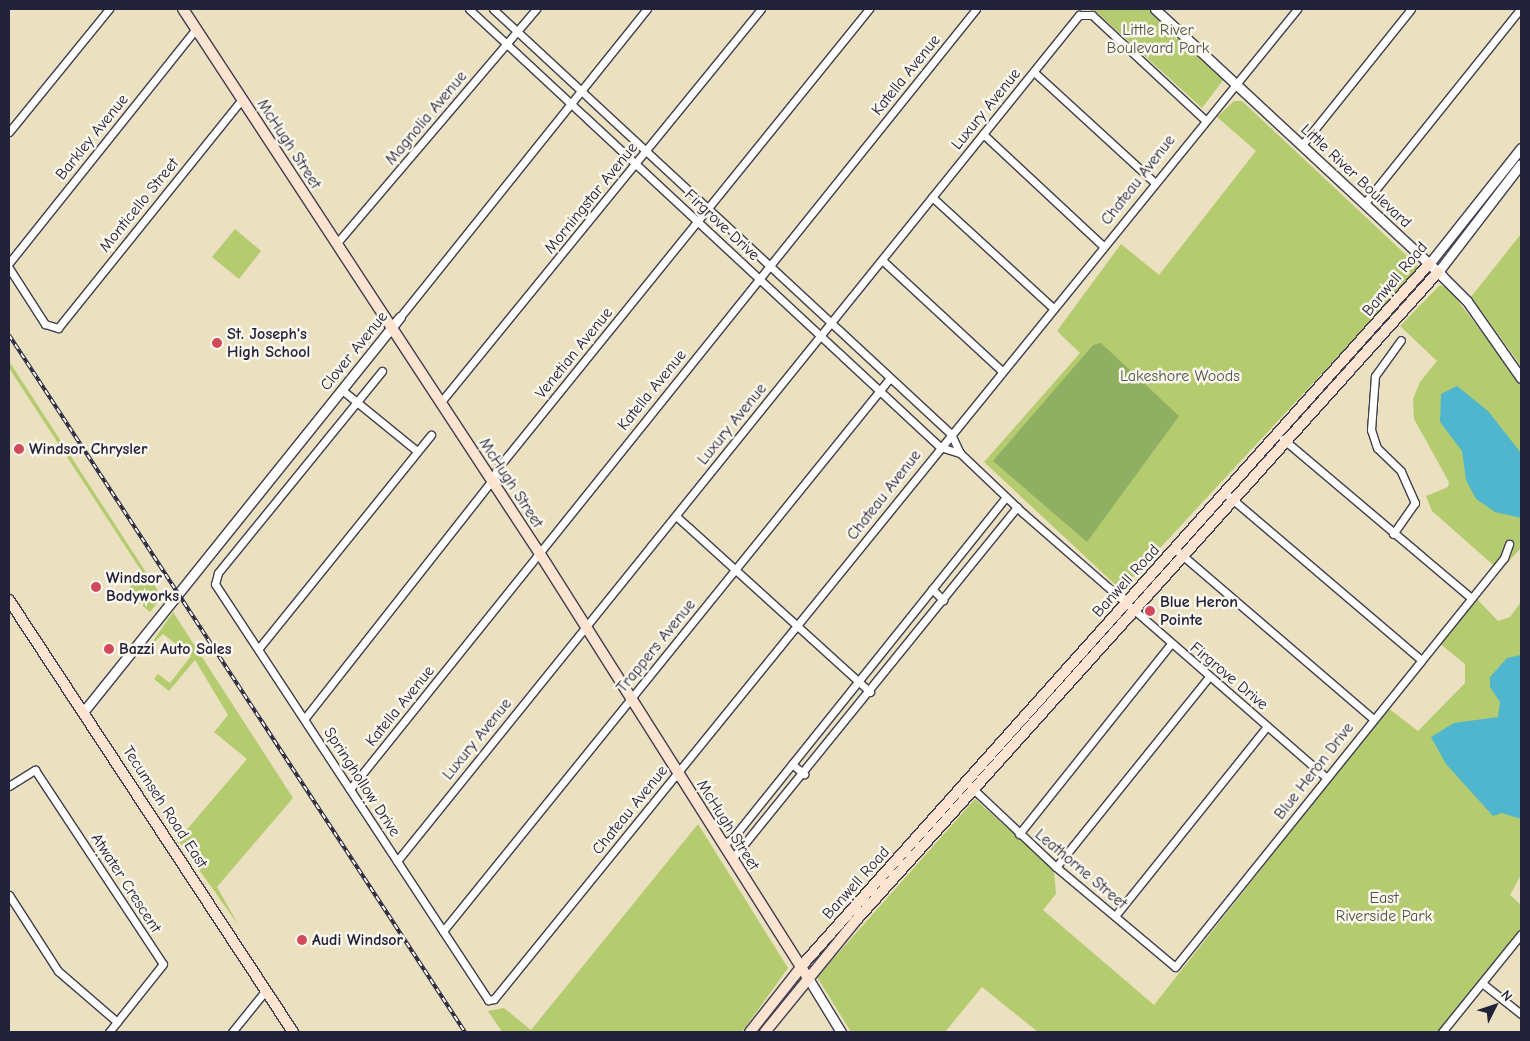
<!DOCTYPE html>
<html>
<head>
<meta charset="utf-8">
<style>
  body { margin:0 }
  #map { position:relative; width:1530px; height:1041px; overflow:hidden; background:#ebe1c0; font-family:"Comic Neue",sans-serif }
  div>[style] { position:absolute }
  .green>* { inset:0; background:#b4cb6f }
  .forest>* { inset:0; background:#8faf62 }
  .water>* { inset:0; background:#4fb6cd }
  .roads { filter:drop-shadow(1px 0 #403f4f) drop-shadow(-1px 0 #403f4f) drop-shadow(0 1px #403f4f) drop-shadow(0 -1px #403f4f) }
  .minor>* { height:7px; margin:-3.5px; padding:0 3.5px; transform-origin:3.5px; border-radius:3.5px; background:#fff }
  .tertiary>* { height:9px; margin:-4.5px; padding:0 4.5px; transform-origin:4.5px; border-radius:4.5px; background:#fff }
  .secondary>* { height:10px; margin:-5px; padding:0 5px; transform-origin:5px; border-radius:5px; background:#fde4d0 }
  .rail>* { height:4px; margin-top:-2px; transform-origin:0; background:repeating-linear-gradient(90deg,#fbf7ec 0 5.5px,#22223b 0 11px); box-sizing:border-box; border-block:1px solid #22223b }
  .dots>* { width:14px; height:14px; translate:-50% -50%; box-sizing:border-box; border:2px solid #fbf7ec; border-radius:50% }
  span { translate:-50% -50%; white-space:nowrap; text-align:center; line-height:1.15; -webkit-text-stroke:5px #fbf7ec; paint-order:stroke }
  .park-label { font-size:16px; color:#4e554b }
  .street-label { font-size:16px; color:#22223b }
  .poi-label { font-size:16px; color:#22223b; font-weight:700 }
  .left { translate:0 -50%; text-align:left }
  .frame { position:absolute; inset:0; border:10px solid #22223b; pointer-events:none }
  .north { position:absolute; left:1470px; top:981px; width:50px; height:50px; -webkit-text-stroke:4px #fbf7ec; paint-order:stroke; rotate:49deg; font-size:14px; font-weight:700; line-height:20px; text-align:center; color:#22223b }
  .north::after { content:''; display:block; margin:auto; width:18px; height:22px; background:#22223b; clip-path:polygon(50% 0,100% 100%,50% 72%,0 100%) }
</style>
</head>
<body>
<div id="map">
  <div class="green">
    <i style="clip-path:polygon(1093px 9px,1155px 9px,1227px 75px,1202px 108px)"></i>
    <i style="clip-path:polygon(1234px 101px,1242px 101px,1420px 268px,1121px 590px,984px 462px,1080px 353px,1057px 331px,1121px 244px,1159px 275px,1256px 151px,1217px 117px)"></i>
    <i style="clip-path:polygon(235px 229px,261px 251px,239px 279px,212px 257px)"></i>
    <i style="clip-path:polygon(1521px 234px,1521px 366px,1471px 297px)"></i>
    <i style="clip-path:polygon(1440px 285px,1448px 288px,1521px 383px,1521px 548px,1500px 571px,1432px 511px,1426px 496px,1448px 487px,1449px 482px,1414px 419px,1413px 399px,1420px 382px,1437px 361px,1400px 326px)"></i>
    <i style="clip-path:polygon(9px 361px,162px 597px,150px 612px,126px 592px,142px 572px,9px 368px)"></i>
    <i style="clip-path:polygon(1477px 599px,1498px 621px,1510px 617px,1521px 602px,1521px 875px,1510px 895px,1521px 905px,1521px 929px,1438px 1032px,1038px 1032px,982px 987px,945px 1032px,851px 1032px,817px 977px,975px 799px,1054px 870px,1056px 894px,1043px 910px,1154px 1005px,1388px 708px,1418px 731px,1465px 683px,1465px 664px,1439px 643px)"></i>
    <i style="clip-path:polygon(173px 612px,293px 798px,217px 887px,239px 926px,178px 840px,247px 759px,214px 732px,228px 715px,195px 660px,169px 691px,154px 679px,158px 674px,170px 683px,191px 656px,163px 634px,149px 647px)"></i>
    <i style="clip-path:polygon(698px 824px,788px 968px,742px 1032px,502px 1032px,488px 1011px,504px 1008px,531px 1030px)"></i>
  </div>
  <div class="forest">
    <i style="clip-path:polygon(1101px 343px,1179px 416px,1087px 542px,993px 461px,1093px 345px)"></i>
  </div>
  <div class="water">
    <i style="clip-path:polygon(1457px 386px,1488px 411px,1521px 453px,1521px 518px,1495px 512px,1476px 499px,1466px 480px,1462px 451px,1440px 422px,1441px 394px)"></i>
    <i style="clip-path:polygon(1521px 655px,1521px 819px,1502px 813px,1493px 816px,1446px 764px,1431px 737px,1454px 723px,1498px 717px,1500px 702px,1490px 687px,1490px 677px,1507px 658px)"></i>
  </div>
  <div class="roads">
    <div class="minor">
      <i style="left:469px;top:9px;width:643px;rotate:42.92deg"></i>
      <i style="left:940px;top:447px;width:21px;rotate:17deg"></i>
      <i style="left:493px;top:9px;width:625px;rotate:42.86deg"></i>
      <i style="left:951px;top:434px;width:21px;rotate:65deg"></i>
      <i style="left:960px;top:453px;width:87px;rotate:43.6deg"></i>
      <i style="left:1023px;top:513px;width:402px;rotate:41.1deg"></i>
      <i style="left:1034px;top:72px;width:163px;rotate:42.5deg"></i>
      <i style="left:9px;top:132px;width:159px;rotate:-50.9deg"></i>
      <i style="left:983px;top:134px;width:164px;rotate:43deg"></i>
      <i style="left:1302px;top:145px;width:174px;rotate:-51.3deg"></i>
      <i style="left:932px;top:197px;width:164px;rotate:42.5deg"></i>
      <i style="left:1364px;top:204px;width:250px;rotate:-51.3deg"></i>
      <i style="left:336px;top:244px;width:309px;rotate:-49.6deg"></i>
      <i style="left:882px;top:260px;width:163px;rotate:42.8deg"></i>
      <i style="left:9px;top:263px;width:300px;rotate:-51.4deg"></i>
      <i style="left:9px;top:268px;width:67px;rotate:57.3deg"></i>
      <i style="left:45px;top:324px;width:14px;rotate:17deg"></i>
      <i style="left:58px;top:328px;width:294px;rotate:-51.2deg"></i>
      <i style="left:400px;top:317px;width:395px;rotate:-51.3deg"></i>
      <i style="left:382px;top:371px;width:260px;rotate:129.1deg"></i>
      <i style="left:218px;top:573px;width:11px;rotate:105deg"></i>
      <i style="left:215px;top:584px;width:498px;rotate:56.7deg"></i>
      <i style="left:488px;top:1000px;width:6px;rotate:-9deg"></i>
      <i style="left:494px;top:999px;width:1275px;rotate:-50.95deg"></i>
      <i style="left:342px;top:390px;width:97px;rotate:39.1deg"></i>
      <i style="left:440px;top:403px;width:508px;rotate:-50.83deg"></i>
      <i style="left:1283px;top:439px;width:246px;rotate:40.2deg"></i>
      <i style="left:1225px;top:493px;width:256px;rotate:40.4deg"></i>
      <i style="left:676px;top:516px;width:262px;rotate:42.2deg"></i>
      <i style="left:1393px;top:534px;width:38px;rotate:-55deg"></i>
      <i style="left:1415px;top:503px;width:35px;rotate:-114deg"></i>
      <i style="left:1401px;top:471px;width:33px;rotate:-136deg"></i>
      <i style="left:1377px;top:448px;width:19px;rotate:-108deg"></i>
      <i style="left:1371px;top:430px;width:54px;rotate:-85.8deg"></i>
      <i style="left:1375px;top:376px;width:44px;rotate:-54.2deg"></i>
      <i style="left:1175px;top:549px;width:261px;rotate:40.6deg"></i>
      <i style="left:932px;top:589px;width:16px;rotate:45deg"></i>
      <i style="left:259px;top:648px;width:274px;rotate:-51.1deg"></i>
      <i style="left:305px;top:718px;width:300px;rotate:-51.8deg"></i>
      <i style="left:491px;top:482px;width:14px;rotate:-65deg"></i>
      <i style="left:497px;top:469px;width:592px;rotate:-51.04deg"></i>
      <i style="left:792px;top:764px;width:16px;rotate:40deg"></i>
      <i style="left:9px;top:786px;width:31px;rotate:-32deg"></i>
      <i style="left:35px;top:770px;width:232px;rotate:56.6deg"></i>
      <i style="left:163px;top:964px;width:87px;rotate:128.5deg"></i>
      <i style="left:970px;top:786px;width:118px;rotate:43.3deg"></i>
      <i style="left:1056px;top:867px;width:155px;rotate:40deg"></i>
      <i style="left:1175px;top:967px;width:525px;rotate:-51.19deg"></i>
      <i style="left:1504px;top:558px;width:15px;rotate:-70deg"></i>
      <i style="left:350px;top:789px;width:1000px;rotate:-51.25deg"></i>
      <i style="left:1019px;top:834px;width:242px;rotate:-51.4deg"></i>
      <i style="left:723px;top:844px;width:10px;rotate:-29deg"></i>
      <i style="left:732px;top:839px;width:438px;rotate:-51.3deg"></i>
      <i style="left:732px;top:859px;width:453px;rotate:-51deg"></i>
      <i style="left:397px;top:861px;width:1087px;rotate:-51.13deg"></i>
      <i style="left:1079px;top:15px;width:13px"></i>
      <i style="left:1092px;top:15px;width:153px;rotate:42.9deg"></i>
      <i style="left:1056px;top:867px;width:244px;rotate:-51.2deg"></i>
      <i style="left:9px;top:895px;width:90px;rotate:57.2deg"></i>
      <i style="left:58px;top:971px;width:78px;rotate:40.8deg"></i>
      <i style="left:1115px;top:916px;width:243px;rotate:-51.3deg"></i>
      <i style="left:443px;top:931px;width:711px;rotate:-51.05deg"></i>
      <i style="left:1482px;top:983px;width:50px;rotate:38.5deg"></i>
      <i style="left:232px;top:1032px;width:54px;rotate:-51deg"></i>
      <i style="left:1442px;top:1032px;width:126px;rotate:-51.1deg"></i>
    </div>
    <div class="tertiary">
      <i style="left:1155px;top:9px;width:392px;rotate:42.9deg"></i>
      <i style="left:1442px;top:276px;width:35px;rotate:45deg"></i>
      <i style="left:1467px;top:301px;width:94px;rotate:55deg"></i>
      <i style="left:1429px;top:264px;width:148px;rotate:-51.6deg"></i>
      <i style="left:1438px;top:272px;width:136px;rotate:-52.5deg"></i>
      <i style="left:84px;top:711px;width:505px;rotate:-51.27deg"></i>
      <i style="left:808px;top:978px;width:63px;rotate:58.6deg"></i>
    </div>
    <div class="secondary">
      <i style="left:183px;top:9px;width:652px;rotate:56.77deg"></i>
      <i style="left:540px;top:554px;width:502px;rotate:57.7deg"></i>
      <i style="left:9px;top:600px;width:517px;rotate:56.68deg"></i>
      <i style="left:750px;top:1032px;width:90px;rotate:-51.7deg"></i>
      <i style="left:806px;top:961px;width:935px;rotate:-48.21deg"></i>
      <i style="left:765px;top:1032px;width:147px;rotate:-50.8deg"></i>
      <i style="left:858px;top:918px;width:868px;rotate:-48.08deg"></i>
    </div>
  </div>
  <div class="rail">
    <i style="left:9px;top:335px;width:833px;rotate:56.81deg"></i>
  </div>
  <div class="dots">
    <i style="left:217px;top:343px;background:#d1495b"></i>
    <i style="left:19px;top:449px;background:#d1495b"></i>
    <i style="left:96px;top:587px;background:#d1495b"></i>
    <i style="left:1150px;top:611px;background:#d1495b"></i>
    <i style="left:109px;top:649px;background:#d1495b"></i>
    <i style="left:302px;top:940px;background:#d1495b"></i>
  </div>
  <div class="park-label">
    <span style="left:1158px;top:39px">Little River<br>Boulevard Park</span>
    <span style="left:1180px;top:376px">Lakeshore Woods</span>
    <span style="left:1384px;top:907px">East<br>Riverside Park</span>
  </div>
  <div class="street-label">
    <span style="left:906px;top:75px;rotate:-51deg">Katella Avenue</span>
    <span style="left:986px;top:109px;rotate:-51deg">Luxury Avenue</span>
    <span style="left:426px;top:118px;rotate:-50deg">Magnolia Avenue</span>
    <span style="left:92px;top:137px;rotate:-51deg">Barkley Avenue</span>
    <span style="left:289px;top:144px;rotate:57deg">McHugh Street</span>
    <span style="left:1356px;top:176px;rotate:43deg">Little River Boulevard</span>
    <span style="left:1138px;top:180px;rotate:-52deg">Chateau Avenue</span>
    <span style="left:591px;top:198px;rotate:-51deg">Morningstar Avenue</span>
    <span style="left:139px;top:205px;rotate:-51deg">Monticello Street</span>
    <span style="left:722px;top:225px;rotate:43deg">Firgrove Drive</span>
    <span style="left:1395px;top:279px;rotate:-50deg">Banwell Road</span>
    <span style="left:354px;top:351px;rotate:-51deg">Clover Avenue</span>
    <span style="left:574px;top:353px;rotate:-51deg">Venetian Avenue</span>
    <span style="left:652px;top:390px;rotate:-51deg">Katella Avenue</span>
    <span style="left:732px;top:424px;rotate:-51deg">Luxury Avenue</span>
    <span style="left:511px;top:483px;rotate:57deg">McHugh Street</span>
    <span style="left:884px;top:495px;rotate:-52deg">Chateau Avenue</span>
    <span style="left:1126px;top:581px;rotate:-48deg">Banwell Road</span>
    <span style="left:656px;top:646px;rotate:-51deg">Trappers Avenue</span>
    <span style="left:1229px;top:676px;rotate:40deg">Firgrove Drive</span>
    <span style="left:400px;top:706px;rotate:-51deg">Katella Avenue</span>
    <span style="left:477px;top:739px;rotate:-51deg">Luxury Avenue</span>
    <span style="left:1314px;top:771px;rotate:-52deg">Blue Heron Drive</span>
    <span style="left:362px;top:782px;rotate:57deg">Springhollow Drive</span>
    <span style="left:165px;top:807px;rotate:57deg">Tecumseh Road East</span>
    <span style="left:630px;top:810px;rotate:-51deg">Chateau Avenue</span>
    <span style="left:728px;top:825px;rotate:58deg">McHugh Street</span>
    <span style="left:1081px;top:869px;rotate:40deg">Leathorne Street</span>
    <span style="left:126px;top:883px;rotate:57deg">Atwater Crescent</span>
    <span style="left:856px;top:883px;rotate:-48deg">Banwell Road</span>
  </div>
  <div class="poi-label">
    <span class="left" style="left:227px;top:343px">St. Joseph's<br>High School</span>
    <span class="left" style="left:29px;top:449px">Windsor Chrysler</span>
    <span class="left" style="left:106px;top:587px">Windsor<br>Bodyworks</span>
    <span class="left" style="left:1160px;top:611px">Blue Heron<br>Pointe</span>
    <span class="left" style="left:119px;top:649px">Bazzi Auto Sales</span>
    <span class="left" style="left:312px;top:940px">Audi Windsor</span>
  </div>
  <div class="frame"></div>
  <div class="north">N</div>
</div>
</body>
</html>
